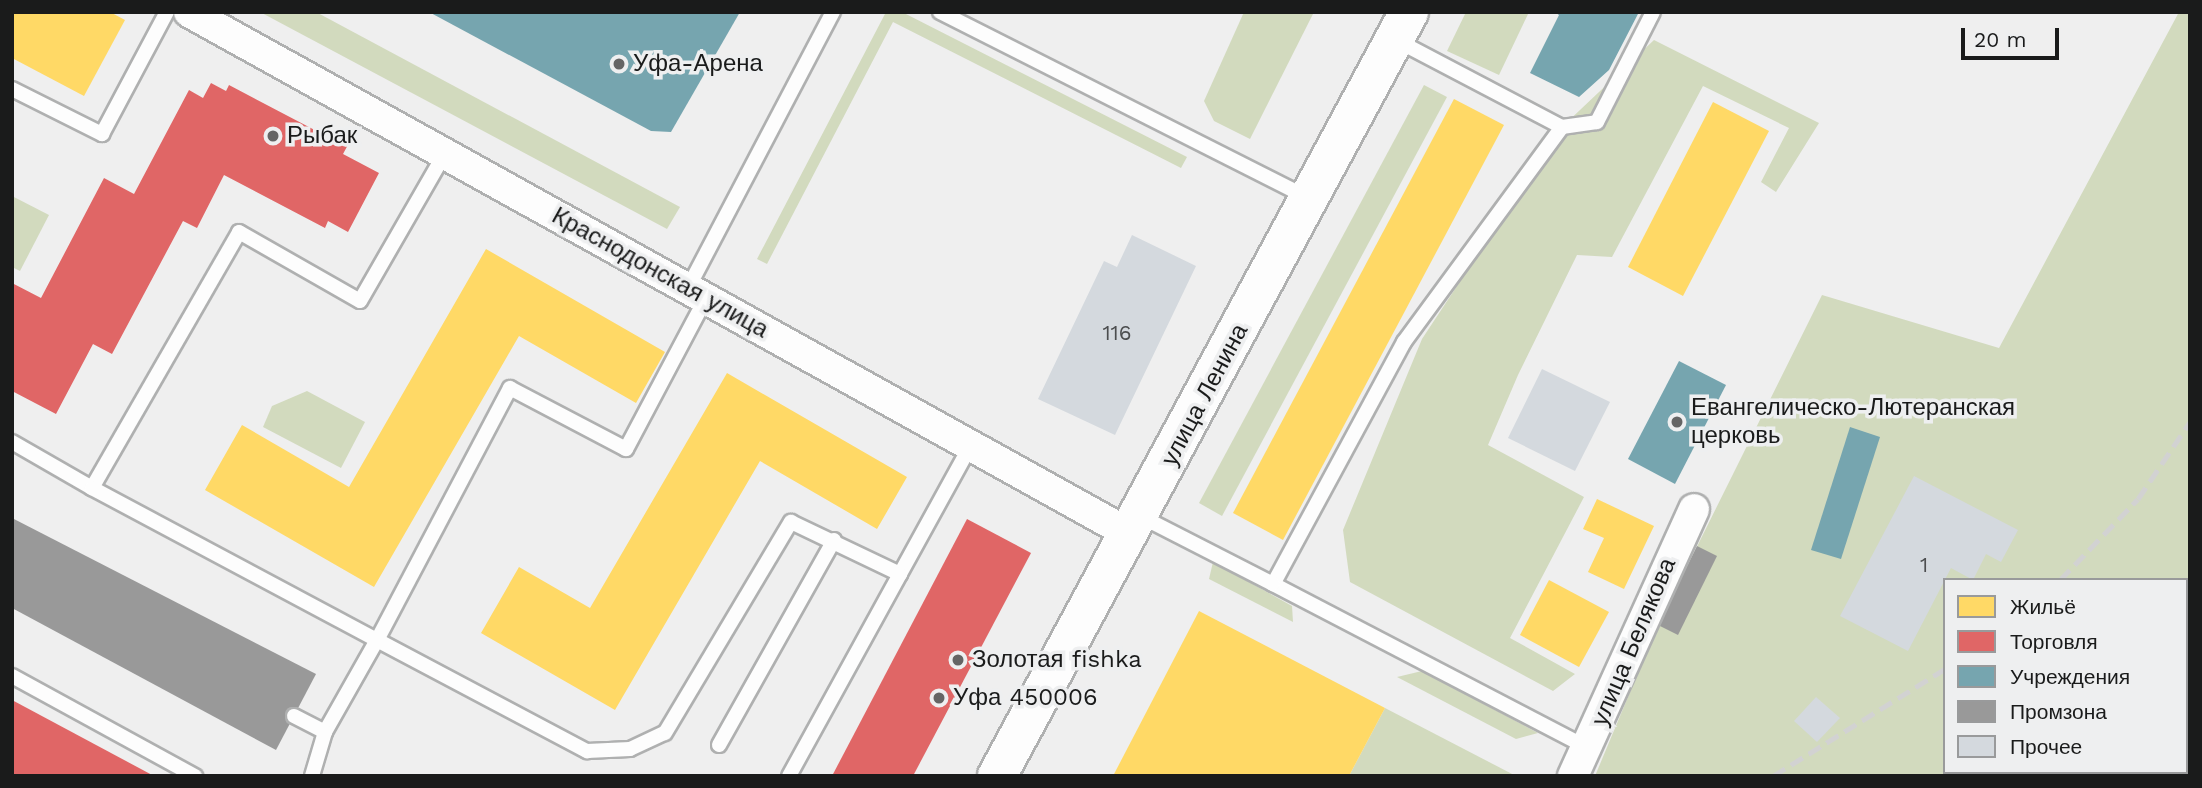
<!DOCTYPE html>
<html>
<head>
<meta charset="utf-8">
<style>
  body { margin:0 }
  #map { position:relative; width:2202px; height:788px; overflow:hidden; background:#efefef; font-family:"Work Sans",sans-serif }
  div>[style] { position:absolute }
  .green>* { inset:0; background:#d2dabe }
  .water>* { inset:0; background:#bdd0f5 }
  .homes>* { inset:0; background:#ffd966 }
  .shops>* { inset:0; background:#e06666 }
  .public>* { inset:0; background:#76a5af }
  .industry>* { inset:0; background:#999 }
  .building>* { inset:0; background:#d4d9de }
  .roads { filter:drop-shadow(2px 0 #afb0b0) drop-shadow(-2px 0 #afb0b0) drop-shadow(0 2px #afb0b0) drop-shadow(0 -2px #afb0b0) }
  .lane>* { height:14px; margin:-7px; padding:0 7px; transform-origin:7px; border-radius:7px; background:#fdfdfd }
  .street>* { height:30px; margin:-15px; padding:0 15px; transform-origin:15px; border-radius:15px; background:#fdfdfd }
  .secondary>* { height:38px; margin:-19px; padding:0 19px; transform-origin:19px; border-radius:19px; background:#fdfdfd }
  .rail>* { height:5px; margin-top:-2.5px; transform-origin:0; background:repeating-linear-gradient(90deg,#d2d2d2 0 14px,transparent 0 21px) }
  .dots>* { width:19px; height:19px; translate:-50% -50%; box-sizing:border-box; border:4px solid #eeeff0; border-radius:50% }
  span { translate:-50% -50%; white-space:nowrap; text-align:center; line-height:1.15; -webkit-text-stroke:7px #eeeff0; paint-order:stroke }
  .number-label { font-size:21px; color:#4c4e4f }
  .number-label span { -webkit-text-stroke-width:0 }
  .poi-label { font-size:24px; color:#1a1b1b }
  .left { translate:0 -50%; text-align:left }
  .street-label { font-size:24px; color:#1a1b1b }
  .frame { position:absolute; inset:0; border:14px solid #1a1b1b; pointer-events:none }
  .legend { position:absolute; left:1943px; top:578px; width:245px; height:196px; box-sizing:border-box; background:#eeeff0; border:2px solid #999a9b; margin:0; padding:9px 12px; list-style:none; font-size:21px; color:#1a1b1b }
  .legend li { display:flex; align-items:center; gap:14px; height:35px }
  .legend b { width:35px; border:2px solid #999a9b }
  .scale { position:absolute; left:1961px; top:28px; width:98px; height:32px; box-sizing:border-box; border:4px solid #1a1b1b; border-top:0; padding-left:9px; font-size:21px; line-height:24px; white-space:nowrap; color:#1a1b1b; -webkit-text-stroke:5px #eeeff0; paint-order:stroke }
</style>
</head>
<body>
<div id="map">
  <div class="green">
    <i style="clip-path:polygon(260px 12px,316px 12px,680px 207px,667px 229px)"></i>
    <i style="clip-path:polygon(886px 12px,902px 12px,1187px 157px,1181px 168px,893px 22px,767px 264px,757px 259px)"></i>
    <i style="clip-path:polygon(1244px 12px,1314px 12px,1250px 139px,1214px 121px,1204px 101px)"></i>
    <i style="clip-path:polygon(1466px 12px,1529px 12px,1499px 75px,1447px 51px)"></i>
    <i style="clip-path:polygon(evenodd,2179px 12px,2190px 12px,2190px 776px,1595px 776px,1658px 625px,1822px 295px,1999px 348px,2179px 12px,1945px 580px,2186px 580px,2186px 772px,1945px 772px,1945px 580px)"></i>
    <i style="clip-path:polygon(1654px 40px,1819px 123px,1776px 192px,1761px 182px,1789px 128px,1703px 86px,1612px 257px,1577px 255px,1518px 375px,1488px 445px,1584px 497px,1510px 638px,1575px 674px,1553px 691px,1350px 582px,1343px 530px,1422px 339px,1562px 127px)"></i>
    <i style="clip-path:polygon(1424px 85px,1447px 97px,1222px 516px,1199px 503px)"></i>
    <i style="clip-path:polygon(12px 196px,49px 215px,20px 271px,12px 267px)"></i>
    <i style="clip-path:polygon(307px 391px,365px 422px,341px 468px,263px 427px,272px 406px)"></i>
    <i style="clip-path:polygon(1213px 562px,1292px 606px,1293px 622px,1209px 579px)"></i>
    <i style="clip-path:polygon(1422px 671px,1538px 733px,1516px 739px,1397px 677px)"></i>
    <i style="clip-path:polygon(1385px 708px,1516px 776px,1349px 776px)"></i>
  </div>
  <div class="water">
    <i style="clip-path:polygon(2190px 659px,2190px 776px,1949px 776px,2186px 772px)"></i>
  </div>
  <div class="homes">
    <i style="clip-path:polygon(12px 12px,110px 12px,125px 20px,84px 96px,12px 58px)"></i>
    <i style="clip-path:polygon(1454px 99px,1504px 125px,1283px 540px,1233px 513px)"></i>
    <i style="clip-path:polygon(1713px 102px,1769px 131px,1683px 296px,1628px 267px)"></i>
    <i style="clip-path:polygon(486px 249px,665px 352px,636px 403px,519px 336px,374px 587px,205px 490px,242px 425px,349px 487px)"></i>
    <i style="clip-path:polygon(727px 373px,907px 477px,877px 529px,760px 461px,615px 710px,481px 633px,519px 567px,590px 608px)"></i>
    <i style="clip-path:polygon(1597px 499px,1654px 526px,1624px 589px,1588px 572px,1604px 538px,1583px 529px)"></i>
    <i style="clip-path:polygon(1549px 580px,1609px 612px,1579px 667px,1520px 635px)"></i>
    <i style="clip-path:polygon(1199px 611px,1385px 708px,1349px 776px,1113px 776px)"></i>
  </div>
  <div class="shops">
    <i style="clip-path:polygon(211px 83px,226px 91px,229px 85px,328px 137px,332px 131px,350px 141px,343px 154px,379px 173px,348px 232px,328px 221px,325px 228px,224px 175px,197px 228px,183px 221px,112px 354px,93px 344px,56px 414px,12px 391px,12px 283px,41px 298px,104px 178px,134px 194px,189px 90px,203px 98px)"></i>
    <i style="clip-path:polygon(967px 519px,1031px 553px,913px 776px,832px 776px)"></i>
    <i style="clip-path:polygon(12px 700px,154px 776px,12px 776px)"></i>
  </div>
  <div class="public">
    <i style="clip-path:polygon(429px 12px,740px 12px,671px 132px,651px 131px)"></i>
    <i style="clip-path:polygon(1555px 12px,1639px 12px,1609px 70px,1579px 97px,1530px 73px,1559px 15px)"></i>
    <i style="clip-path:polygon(1679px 361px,1726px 385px,1675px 484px,1628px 459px)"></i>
    <i style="clip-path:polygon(1850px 427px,1880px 437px,1841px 559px,1811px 550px)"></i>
  </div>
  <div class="industry">
    <i style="clip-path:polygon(12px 518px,316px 674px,276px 750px,12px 608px)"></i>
    <i style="clip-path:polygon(1697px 546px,1717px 556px,1678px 635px,1658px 625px)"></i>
  </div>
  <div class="building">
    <i style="clip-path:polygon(1132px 235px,1196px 266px,1115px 435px,1038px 399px,1104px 261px,1117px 267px)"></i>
    <i style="clip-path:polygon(1542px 369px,1610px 402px,1575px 471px,1508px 438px)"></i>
    <i style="clip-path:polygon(1914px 476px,2018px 530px,2001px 562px,1986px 554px,1973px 580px,1951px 568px,1908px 651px,1840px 616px)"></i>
    <i style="clip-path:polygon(1816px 697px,1840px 718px,1817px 742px,1794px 721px)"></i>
  </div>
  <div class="roads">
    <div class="lane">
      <i style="left:940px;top:12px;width:413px;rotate:26.8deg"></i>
      <i style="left:1396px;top:40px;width:187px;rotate:27.7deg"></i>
      <i style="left:1562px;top:127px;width:267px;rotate:126.3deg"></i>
      <i style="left:1404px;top:342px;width:275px;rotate:118.4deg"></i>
      <i style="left:1273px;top:584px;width:355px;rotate:27.5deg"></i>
      <i style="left:12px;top:89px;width:101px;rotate:26.6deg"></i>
      <i style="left:102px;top:134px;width:138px;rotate:-62deg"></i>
      <i style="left:1562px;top:127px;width:35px;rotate:-8deg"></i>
      <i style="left:1597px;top:122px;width:123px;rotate:-63deg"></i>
      <i style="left:688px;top:288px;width:312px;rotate:-62.3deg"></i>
      <i style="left:706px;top:298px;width:171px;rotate:117.9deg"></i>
      <i style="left:626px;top:449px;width:131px;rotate:-152.3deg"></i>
      <i style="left:510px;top:388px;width:285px;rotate:117.8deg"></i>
      <i style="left:377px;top:640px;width:238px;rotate:27.9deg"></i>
      <i style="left:587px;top:751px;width:43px;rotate:-2.7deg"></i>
      <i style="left:630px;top:749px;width:38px;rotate:-25deg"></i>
      <i style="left:665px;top:733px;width:246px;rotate:-59.2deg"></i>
      <i style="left:791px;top:522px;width:121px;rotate:25.5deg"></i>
      <i style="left:900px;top:574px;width:147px;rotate:-61.2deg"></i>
      <i style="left:12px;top:442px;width:92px;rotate:29.9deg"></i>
      <i style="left:92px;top:488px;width:295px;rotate:-60.1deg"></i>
      <i style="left:239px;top:232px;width:139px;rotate:29.7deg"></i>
      <i style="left:360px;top:301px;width:171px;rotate:-60.1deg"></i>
      <i style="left:92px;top:488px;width:323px;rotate:28.1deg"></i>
      <i style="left:377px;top:640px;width:106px;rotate:119.5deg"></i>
      <i style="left:1140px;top:516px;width:149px;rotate:27.1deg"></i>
      <i style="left:12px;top:676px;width:209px;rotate:28.7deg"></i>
      <i style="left:294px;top:716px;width:35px;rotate:27deg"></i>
      <i style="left:325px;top:732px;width:46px;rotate:106.5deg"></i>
      <i style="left:719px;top:745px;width:235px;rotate:-60.7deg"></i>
      <i style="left:789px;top:776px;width:230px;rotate:-61.2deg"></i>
    </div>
    <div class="street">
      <i style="left:189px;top:12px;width:1076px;rotate:29.02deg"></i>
      <i style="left:1573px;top:776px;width:293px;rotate:-65.6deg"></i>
    </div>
    <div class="secondary">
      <i style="left:997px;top:776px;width:868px;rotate:-61.66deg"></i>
    </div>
  </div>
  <div class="rail">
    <i style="left:2060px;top:580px;width:112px;rotate:-46.1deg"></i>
    <i style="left:2138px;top:499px;width:93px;rotate:-56deg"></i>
    <i style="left:1773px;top:776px;width:203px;rotate:-31.9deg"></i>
  </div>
  <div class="dots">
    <i style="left:619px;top:64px;background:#656565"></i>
    <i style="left:273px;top:136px;background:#656565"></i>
    <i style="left:1677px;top:422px;background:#656565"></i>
    <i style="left:958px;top:660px;background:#656565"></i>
    <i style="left:939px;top:698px;background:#656565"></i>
  </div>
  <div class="number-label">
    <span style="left:1117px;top:333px">116</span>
    <span style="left:1924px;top:565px">1</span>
  </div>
  <div class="poi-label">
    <span class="left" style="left:633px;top:64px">Уфа-Арена</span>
    <span class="left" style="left:287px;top:136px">Рыбак</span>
    <span class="left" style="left:1691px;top:422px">Евангелическо-Лютеранская<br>церковь</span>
    <span class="left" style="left:972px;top:660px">Золотая fishka</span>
    <span class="left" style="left:953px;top:698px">Уфа 450006</span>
  </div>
  <div class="street-label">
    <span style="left:660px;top:273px;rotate:29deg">Краснодонская улица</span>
    <span style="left:1205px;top:395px;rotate:-62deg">улица Ленина</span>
    <span style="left:1634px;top:642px;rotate:-67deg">улица Белякова</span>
  </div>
  <div class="frame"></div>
  <ul class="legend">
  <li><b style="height:19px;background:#ffd966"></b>Жильё</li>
  <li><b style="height:19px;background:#e06666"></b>Торговля</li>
  <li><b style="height:19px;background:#76a5af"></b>Учреждения</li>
  <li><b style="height:19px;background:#999"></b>Промзона</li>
  <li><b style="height:19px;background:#d4d9de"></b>Прочее</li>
  </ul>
  <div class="scale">20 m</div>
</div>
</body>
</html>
